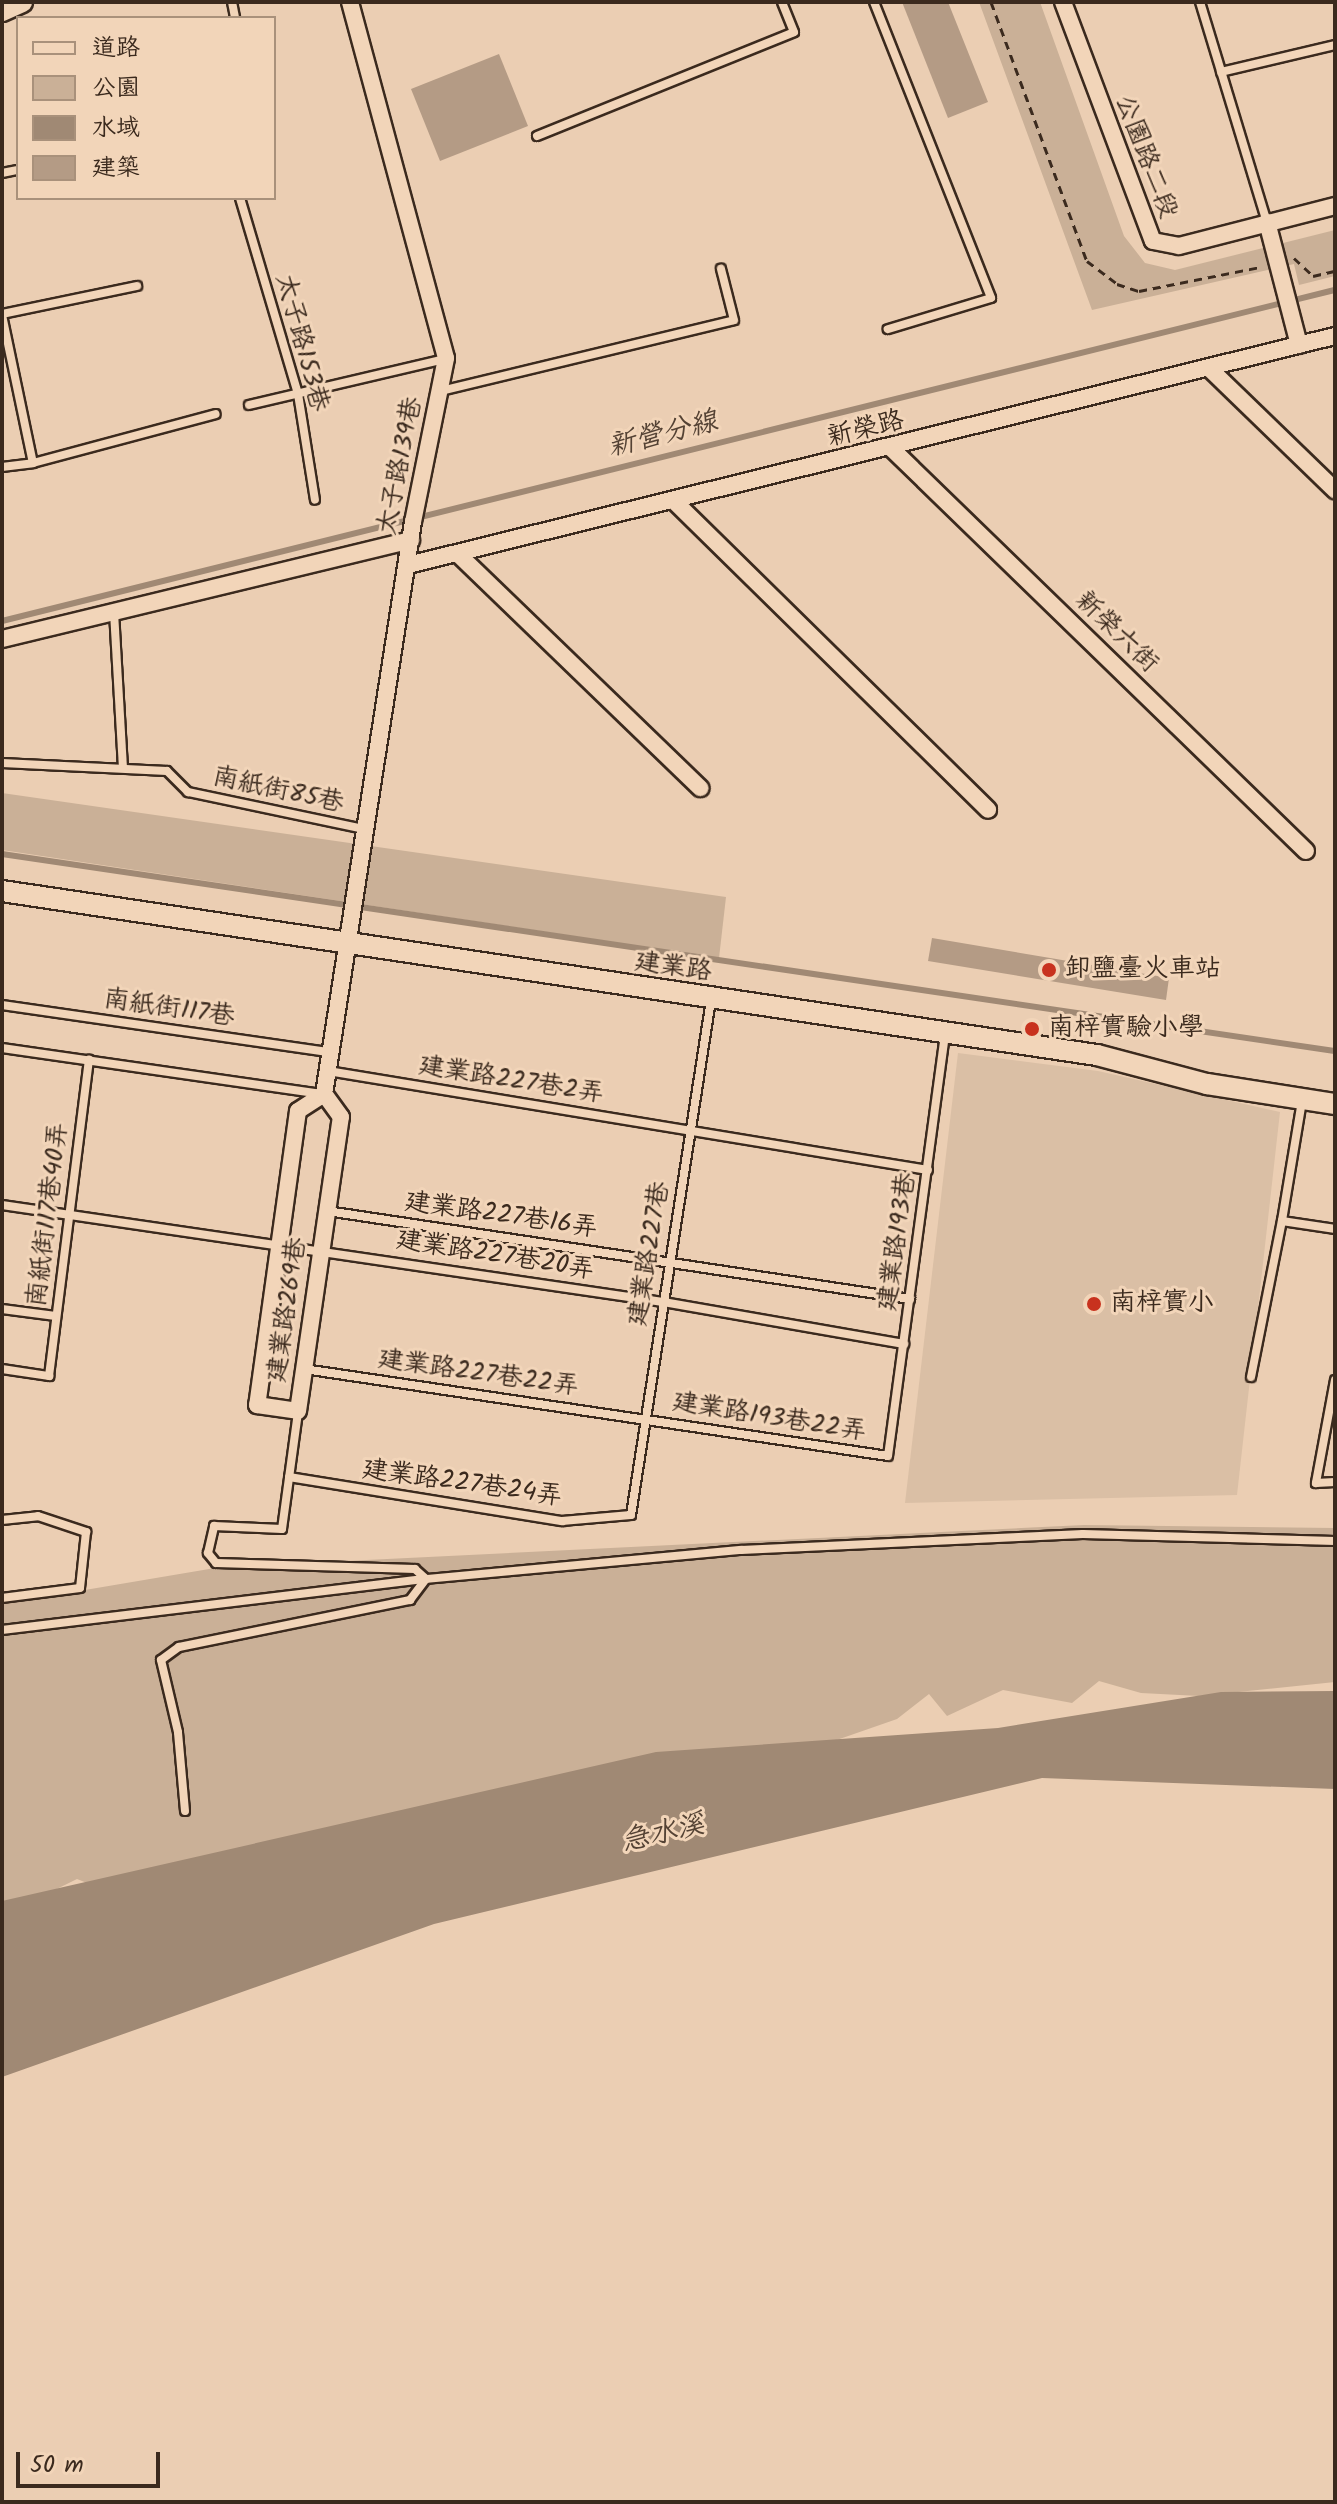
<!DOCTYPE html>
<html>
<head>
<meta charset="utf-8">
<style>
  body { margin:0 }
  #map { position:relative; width:1337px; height:2504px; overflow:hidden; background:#ebceb3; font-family:Kalam,"LXGW WenKai TC",sans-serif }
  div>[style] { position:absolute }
  .built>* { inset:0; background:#dabfa5 }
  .green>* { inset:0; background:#cab097 }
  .water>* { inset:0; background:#a08974 }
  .stream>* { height:6px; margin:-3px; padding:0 3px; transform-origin:3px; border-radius:3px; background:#a08974 }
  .building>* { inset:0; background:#b49b85 }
  .path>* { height:3px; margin-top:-1.5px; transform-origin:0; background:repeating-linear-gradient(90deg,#3b2a1e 0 8px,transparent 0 14px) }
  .roads { filter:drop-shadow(2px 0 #3b2a1e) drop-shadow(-2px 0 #3b2a1e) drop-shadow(0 2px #3b2a1e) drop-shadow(0 -2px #3b2a1e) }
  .service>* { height:8px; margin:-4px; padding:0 4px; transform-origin:4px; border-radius:4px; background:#f2d5b9 }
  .minor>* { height:16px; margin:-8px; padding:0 8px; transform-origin:8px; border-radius:8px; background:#f2d5b9 }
  .tertiary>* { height:20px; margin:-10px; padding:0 10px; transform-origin:10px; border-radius:10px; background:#f2d5b9 }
  .dots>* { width:22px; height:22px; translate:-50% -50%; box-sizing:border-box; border:4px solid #f2d5b9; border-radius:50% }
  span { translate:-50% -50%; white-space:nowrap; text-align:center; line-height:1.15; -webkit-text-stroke:6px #f2d5b9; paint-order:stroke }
  .street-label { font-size:26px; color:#3b2a1e }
  .poi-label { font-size:26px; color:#3b2a1e }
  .left { translate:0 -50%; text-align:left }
  .water-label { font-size:28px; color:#544234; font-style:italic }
  .frame { position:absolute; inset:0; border:4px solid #3b2a1e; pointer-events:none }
  .legend { position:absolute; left:16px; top:16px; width:260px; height:184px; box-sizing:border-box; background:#f2d5b9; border:2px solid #a9917b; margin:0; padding:10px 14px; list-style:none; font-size:24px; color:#3b2a1e }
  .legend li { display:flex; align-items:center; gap:16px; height:40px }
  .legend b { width:40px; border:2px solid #a9917b }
  .scale { position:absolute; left:16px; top:2452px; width:144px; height:36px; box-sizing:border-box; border:4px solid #3b2a1e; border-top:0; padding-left:10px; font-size:24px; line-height:28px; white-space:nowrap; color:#3b2a1e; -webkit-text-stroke:6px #f2d5b9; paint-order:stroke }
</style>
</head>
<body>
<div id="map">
  <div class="built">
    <i style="clip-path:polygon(958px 1053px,1098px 1071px,1280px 1112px,1237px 1495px,905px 1503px)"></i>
  </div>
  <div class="green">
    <i style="clip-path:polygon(979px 2px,1040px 2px,1124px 236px,1145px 263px,1175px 270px,1335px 230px,1335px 276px,1299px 285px,1294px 264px,1092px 310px)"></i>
    <i style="clip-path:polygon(2px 793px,726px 897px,719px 958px,2px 850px)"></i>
    <i style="clip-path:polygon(1084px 1525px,1335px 1528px,1335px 1682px,1199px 1696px,1141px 1693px,1099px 1681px,1072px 1703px,1003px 1690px,947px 1716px,929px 1694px,897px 1719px,690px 1791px,140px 1904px,77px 1879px,2px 1916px,2px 1604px,221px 1567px)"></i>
  </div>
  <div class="water">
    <i style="clip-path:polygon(1335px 1691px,1335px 1789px,1042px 1778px,434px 1924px,2px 2077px,2px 1901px,656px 1752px,998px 1728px,1221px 1692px)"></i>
  </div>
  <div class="stream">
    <i style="left:2px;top:621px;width:1373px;rotate:-13.95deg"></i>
    <i style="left:2px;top:854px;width:1347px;rotate:8.41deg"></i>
  </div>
  <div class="building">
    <i style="clip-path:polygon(902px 2px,948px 2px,988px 102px,948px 118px)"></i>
    <i style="clip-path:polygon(499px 54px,528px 126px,440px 161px,411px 89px)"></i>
    <i style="clip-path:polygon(932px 938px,1169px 978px,1166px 1000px,928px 961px)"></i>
  </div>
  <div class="path">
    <i style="left:991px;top:2px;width:276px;rotate:69.7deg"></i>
    <i style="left:1087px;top:261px;width:38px;rotate:37deg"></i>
    <i style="left:1117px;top:284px;width:23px;rotate:18deg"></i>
    <i style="left:1139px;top:291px;width:123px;rotate:-11.2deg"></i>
    <i style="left:1294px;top:258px;width:26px;rotate:43deg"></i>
    <i style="left:1313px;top:276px;width:23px;rotate:-13deg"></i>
  </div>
  <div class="roads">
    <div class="service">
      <i style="left:232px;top:2px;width:16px;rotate:79deg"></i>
      <i style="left:874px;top:2px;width:318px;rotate:68.4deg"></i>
      <i style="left:991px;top:298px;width:108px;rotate:163.2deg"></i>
      <i style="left:1200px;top:2px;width:230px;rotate:73.1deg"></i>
      <i style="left:1221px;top:72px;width:117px;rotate:-13.3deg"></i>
      <i style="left:537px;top:136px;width:277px;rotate:-22deg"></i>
      <i style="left:794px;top:32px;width:32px;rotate:-112deg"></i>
      <i style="left:2px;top:173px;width:16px;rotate:-11deg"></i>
      <i style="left:240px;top:198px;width:204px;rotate:73.5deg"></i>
      <i style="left:298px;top:394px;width:107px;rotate:80.9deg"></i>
      <i style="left:2px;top:314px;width:138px;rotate:-11.7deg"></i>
      <i style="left:2px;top:315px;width:151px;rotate:78.2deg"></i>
      <i style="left:33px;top:463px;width:189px;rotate:-15deg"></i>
      <i style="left:441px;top:391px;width:301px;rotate:-13.6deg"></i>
      <i style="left:734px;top:320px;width:53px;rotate:-104.3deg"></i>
      <i style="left:249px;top:405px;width:201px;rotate:-13.2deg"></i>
      <i style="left:2px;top:467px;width:31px;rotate:-7deg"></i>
      <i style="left:114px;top:612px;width:154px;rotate:86.7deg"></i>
      <i style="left:2px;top:763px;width:165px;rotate:2.8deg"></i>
      <i style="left:167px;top:771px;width:30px;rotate:45deg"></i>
      <i style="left:188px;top:792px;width:180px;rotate:11.9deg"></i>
      <i style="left:2px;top:1005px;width:331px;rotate:8.2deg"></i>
      <i style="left:2px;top:1048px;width:323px;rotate:8.2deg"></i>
      <i style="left:328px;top:1071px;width:608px;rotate:9.37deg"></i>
      <i style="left:1302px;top:1101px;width:122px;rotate:99.5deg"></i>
      <i style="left:1282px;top:1221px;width:54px;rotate:8.6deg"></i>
      <i style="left:2px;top:1205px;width:668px;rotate:8.35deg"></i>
      <i style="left:663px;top:1302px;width:245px;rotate:9.9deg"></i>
      <i style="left:327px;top:1211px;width:590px;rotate:8.58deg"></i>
      <i style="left:2px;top:1309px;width:54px;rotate:7.4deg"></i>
      <i style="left:2px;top:1369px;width:48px;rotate:8.5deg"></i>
      <i style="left:49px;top:1376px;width:319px;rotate:-82.8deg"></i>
      <i style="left:304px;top:1369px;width:590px;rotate:8.47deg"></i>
      <i style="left:888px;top:1456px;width:425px;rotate:-82.3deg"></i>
      <i style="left:1251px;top:1377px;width:159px;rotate:-78.8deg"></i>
      <i style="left:1335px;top:1380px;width:105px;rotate:100.5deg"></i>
      <i style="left:1316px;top:1483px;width:19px;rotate:-3deg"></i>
      <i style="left:289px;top:1477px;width:277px;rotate:9.2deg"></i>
      <i style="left:562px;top:1521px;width:69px;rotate:-5deg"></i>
      <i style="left:631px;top:1515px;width:521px;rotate:-81.17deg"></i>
      <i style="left:2px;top:1520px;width:36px;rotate:-6deg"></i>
      <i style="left:38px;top:1516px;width:51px;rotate:18.4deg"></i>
      <i style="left:86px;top:1532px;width:56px;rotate:96.1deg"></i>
      <i style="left:80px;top:1588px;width:79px;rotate:172.7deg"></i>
      <i style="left:2px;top:1630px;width:427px;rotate:-6.9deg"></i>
      <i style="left:426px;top:1579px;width:316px;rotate:-5.3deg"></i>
      <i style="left:741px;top:1550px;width:342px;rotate:-2.7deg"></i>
      <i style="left:1083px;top:1534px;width:252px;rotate:1.6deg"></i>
      <i style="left:185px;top:1811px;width:79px;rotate:-95.1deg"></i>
      <i style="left:178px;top:1732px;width:74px;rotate:-103.3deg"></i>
      <i style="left:161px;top:1660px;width:22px;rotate:-36deg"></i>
      <i style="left:179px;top:1647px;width:236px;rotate:-11.5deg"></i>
      <i style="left:410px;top:1600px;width:26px;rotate:-53deg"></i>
      <i style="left:426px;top:1579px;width:15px;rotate:-138deg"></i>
      <i style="left:415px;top:1569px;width:199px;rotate:-178.3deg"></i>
      <i style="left:216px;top:1563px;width:13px;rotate:-129deg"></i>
      <i style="left:208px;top:1553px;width:28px;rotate:-77deg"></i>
      <i style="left:214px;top:1526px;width:68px;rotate:2.5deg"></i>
      <i style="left:282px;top:1529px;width:118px;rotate:-82.2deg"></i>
    </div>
    <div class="minor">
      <i style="left:1063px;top:2px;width:255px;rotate:69.4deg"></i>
      <i style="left:1153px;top:241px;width:26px;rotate:11deg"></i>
      <i style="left:1179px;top:246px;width:161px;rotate:-14.4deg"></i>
      <i style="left:1267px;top:222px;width:127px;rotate:75.4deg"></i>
      <i style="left:1211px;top:370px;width:173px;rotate:44.1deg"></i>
      <i style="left:892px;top:449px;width:577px;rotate:44.16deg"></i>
      <i style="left:675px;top:502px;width:439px;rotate:44.5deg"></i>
      <i style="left:458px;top:554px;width:337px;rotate:44deg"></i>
      <i style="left:408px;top:565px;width:955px;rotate:-13.88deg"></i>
      <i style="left:2px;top:639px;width:421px;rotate:-13.6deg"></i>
      <i style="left:324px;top:1094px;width:31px;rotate:147deg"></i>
      <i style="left:298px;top:1111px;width:297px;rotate:97.9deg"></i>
      <i style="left:257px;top:1405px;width:41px;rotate:8.3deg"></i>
      <i style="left:298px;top:1411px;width:297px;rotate:-81.7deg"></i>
      <i style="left:341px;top:1117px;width:29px;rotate:-126deg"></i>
      <i style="left:324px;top:1094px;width:579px;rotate:-81.16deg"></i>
      <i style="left:413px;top:522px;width:167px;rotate:-78.6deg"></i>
      <i style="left:446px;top:358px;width:369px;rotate:-105.1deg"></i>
    </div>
    <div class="tertiary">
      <i style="left:2px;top:11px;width:22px;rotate:-24deg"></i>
      <i style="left:2px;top:891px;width:1107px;rotate:8.52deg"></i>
      <i style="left:1097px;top:1055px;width:114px;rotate:14.8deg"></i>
      <i style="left:1207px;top:1084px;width:130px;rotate:8.9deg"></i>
    </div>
  </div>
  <div class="dots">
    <i style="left:1049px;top:970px;background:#c8321e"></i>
    <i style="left:1032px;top:1029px;background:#c8321e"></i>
    <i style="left:1094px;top:1304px;background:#c8321e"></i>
  </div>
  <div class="street-label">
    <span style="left:1145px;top:157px;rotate:69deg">公園路二段</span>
    <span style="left:301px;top:343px;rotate:75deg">太子路153巷</span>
    <span style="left:866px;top:430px;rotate:-14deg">新榮路</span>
    <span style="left:401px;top:466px;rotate:-79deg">太子路139巷</span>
    <span style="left:1116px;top:633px;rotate:44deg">新榮六街</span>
    <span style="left:278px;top:791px;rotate:12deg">南紙街85巷</span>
    <span style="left:673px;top:968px;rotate:8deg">建業路</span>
    <span style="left:169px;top:1009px;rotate:8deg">南紙街117巷</span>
    <span style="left:511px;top:1081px;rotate:9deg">建業路227巷2弄</span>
    <span style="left:49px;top:1215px;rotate:-83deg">南紙街117巷40弄</span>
    <span style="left:501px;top:1216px;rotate:8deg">建業路227巷16弄</span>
    <span style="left:898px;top:1242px;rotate:-82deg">建業路193巷</span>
    <span style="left:650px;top:1254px;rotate:-81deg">建業路227巷</span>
    <span style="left:495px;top:1256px;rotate:9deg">建業路227巷20弄</span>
    <span style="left:288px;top:1310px;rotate:-82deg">建業路269巷</span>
    <span style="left:478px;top:1374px;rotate:8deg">建業路227巷22弄</span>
    <span style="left:769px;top:1418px;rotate:9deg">建業路193巷22弄</span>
    <span style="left:462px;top:1484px;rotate:8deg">建業路227巷24弄</span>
  </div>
  <div class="poi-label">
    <span class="left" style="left:1065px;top:970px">卸鹽臺火車站</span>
    <span class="left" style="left:1048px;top:1029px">南梓實驗小學</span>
    <span class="left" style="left:1110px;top:1304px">南梓實小</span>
  </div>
  <div class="water-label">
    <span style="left:663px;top:435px;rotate:-14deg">新營分線</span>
    <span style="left:663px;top:1834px;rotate:-13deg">急水溪</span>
  </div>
  <div class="frame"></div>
  <ul class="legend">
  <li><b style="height:10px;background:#f2d5b9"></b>道路</li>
  <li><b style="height:22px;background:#cab097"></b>公園</li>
  <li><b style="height:22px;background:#a08974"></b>水域</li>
  <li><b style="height:22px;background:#b49b85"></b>建築</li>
  </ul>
  <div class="scale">50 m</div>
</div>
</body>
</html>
